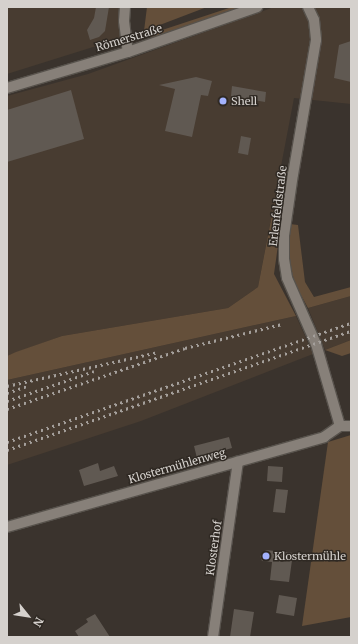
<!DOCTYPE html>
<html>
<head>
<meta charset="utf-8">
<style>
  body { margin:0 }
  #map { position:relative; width:358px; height:644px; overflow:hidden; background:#3a332d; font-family:Merriweather,serif }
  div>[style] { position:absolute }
  .built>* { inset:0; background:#483c31 }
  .green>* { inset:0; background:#644f3a }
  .building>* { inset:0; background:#605952 }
  .roads { filter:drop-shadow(1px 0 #57524c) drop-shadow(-1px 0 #57524c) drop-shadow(0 1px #57524c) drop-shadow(0 -1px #57524c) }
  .street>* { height:10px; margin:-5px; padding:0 5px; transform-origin:5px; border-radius:5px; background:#878079 }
  .secondary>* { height:10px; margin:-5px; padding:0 5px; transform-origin:5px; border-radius:5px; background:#878079 }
  .rail>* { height:3px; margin-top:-1.5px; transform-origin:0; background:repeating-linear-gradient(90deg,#a49f9b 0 2px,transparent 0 6px) }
  .dots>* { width:11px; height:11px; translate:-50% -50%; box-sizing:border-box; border:2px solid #2f2923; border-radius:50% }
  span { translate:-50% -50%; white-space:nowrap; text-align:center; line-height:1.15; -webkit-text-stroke:3px #2f2923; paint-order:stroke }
  .street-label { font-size:11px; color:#d5d1cd }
  .poi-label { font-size:11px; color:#d5d1cd }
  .left { translate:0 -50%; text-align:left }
  .frame { position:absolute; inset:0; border:8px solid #d5d1cd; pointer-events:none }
  .north { position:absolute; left:8px; top:596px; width:40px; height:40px; -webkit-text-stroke:3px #2f2923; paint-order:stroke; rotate:120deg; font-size:11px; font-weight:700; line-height:16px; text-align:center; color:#d5d1cd }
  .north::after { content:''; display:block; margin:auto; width:14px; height:18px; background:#d5d1cd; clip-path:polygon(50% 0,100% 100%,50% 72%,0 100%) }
</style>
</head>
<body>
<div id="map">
  <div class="built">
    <i style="clip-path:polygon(7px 7px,129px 7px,125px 37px,7px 74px)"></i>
    <i style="clip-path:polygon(274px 7px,351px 7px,351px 104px,294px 98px,258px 287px,228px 308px,62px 336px,7px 356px,7px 96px,88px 74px)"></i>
    <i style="clip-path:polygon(351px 296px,351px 340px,325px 350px,308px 308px)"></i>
    <i style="clip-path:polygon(296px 316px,313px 354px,141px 421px,7px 465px,7px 380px)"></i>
  </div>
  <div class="green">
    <i style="clip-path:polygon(147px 7px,207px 7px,144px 31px)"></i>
    <i style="clip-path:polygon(232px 7px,241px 7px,155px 37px,144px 36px)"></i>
    <i style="clip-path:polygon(281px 168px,288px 173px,274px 274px,296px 316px,7px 380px,7px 356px,16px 352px,62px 336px,228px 308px,258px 287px)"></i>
    <i style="clip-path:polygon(290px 224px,298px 225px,305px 282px,314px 297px,351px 287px,351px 296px,308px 308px,295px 284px,290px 265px,288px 241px)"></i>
    <i style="clip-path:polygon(351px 340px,351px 353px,342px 356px,325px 350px)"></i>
    <i style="clip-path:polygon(351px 435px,351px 617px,302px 626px,328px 442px)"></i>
  </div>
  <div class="building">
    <i style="clip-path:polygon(96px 7px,109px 7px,105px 31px,99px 37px,90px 40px,87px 30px,94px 18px)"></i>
    <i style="clip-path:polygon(351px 41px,351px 82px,334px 78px,339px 45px)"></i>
    <i style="clip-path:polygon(196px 77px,212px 81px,208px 96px,201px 95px,192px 137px,165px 131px,175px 89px,159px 85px)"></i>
    <i style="clip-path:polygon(232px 86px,266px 92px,265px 102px,231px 96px)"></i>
    <i style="clip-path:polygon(71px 90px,84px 139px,7px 162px,7px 110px)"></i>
    <i style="clip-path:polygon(241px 136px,251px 138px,248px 155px,238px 153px)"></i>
    <i style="clip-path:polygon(229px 437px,232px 448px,197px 458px,194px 446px)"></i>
    <i style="clip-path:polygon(98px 463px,100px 471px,114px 466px,118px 476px,84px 486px,79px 470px)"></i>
    <i style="clip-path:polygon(268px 466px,283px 467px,282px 482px,267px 481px)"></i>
    <i style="clip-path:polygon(276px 489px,288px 490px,285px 513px,273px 512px)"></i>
    <i style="clip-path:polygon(266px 550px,293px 553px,289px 582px,270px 580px,272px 562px,262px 561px,260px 556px)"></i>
    <i style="clip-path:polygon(279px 595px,297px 598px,294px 616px,276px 613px)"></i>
    <i style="clip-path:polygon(234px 609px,254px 612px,250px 637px,230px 637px)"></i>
    <i style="clip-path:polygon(95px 614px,110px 637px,79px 637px,75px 631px,88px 622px,86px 619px)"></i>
  </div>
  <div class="roads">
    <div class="street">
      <i style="left:125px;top:7px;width:14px;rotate:94deg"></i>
      <i style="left:124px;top:21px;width:31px;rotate:83deg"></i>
      <i style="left:308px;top:7px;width:14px;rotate:65deg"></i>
      <i style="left:314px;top:20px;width:20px;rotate:84deg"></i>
      <i style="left:316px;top:40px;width:136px;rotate:99.7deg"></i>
      <i style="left:293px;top:174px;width:63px;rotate:98.3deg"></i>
      <i style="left:284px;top:236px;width:23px;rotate:90deg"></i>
      <i style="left:284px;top:259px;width:19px;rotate:81deg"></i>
      <i style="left:287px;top:278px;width:72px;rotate:66.3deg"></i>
      <i style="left:316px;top:344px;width:85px;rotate:73.7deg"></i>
      <i style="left:7px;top:527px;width:330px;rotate:-15.8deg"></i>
      <i style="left:324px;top:437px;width:19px;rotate:-35deg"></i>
      <i style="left:340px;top:426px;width:11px"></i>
      <i style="left:213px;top:637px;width:177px;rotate:-81.9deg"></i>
    </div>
    <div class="secondary">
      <i style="left:7px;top:88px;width:126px;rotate:-16.6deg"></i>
      <i style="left:128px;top:52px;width:137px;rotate:-19.2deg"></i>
    </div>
  </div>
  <div class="rail">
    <i style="left:7px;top:386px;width:155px;rotate:-12.7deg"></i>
    <i style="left:7px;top:393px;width:21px;rotate:-19deg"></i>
    <i style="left:7px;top:401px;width:92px;rotate:-19deg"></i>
    <i style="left:7px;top:409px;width:188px;rotate:-18.9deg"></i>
    <i style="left:185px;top:348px;width:100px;rotate:-13.9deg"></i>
    <i style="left:7px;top:442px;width:364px;rotate:-19.1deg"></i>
    <i style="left:7px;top:450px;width:364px;rotate:-19.1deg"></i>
  </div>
  <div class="dots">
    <i style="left:223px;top:101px;background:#a3b2fd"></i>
    <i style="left:266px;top:556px;background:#a3b2fd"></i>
  </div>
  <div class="street-label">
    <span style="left:129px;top:38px;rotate:-17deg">Römerstraße</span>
    <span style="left:278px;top:206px;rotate:-83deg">Erlenfeldstraße</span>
    <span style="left:177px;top:466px;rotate:-16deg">Klostermühlenweg</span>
    <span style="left:214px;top:548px;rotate:-82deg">Klosterhof</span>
  </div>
  <div class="poi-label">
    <span class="left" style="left:231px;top:101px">Shell</span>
    <span class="left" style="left:274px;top:556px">Klostermühle</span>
  </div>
  <div class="frame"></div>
  <div class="north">N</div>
</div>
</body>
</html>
